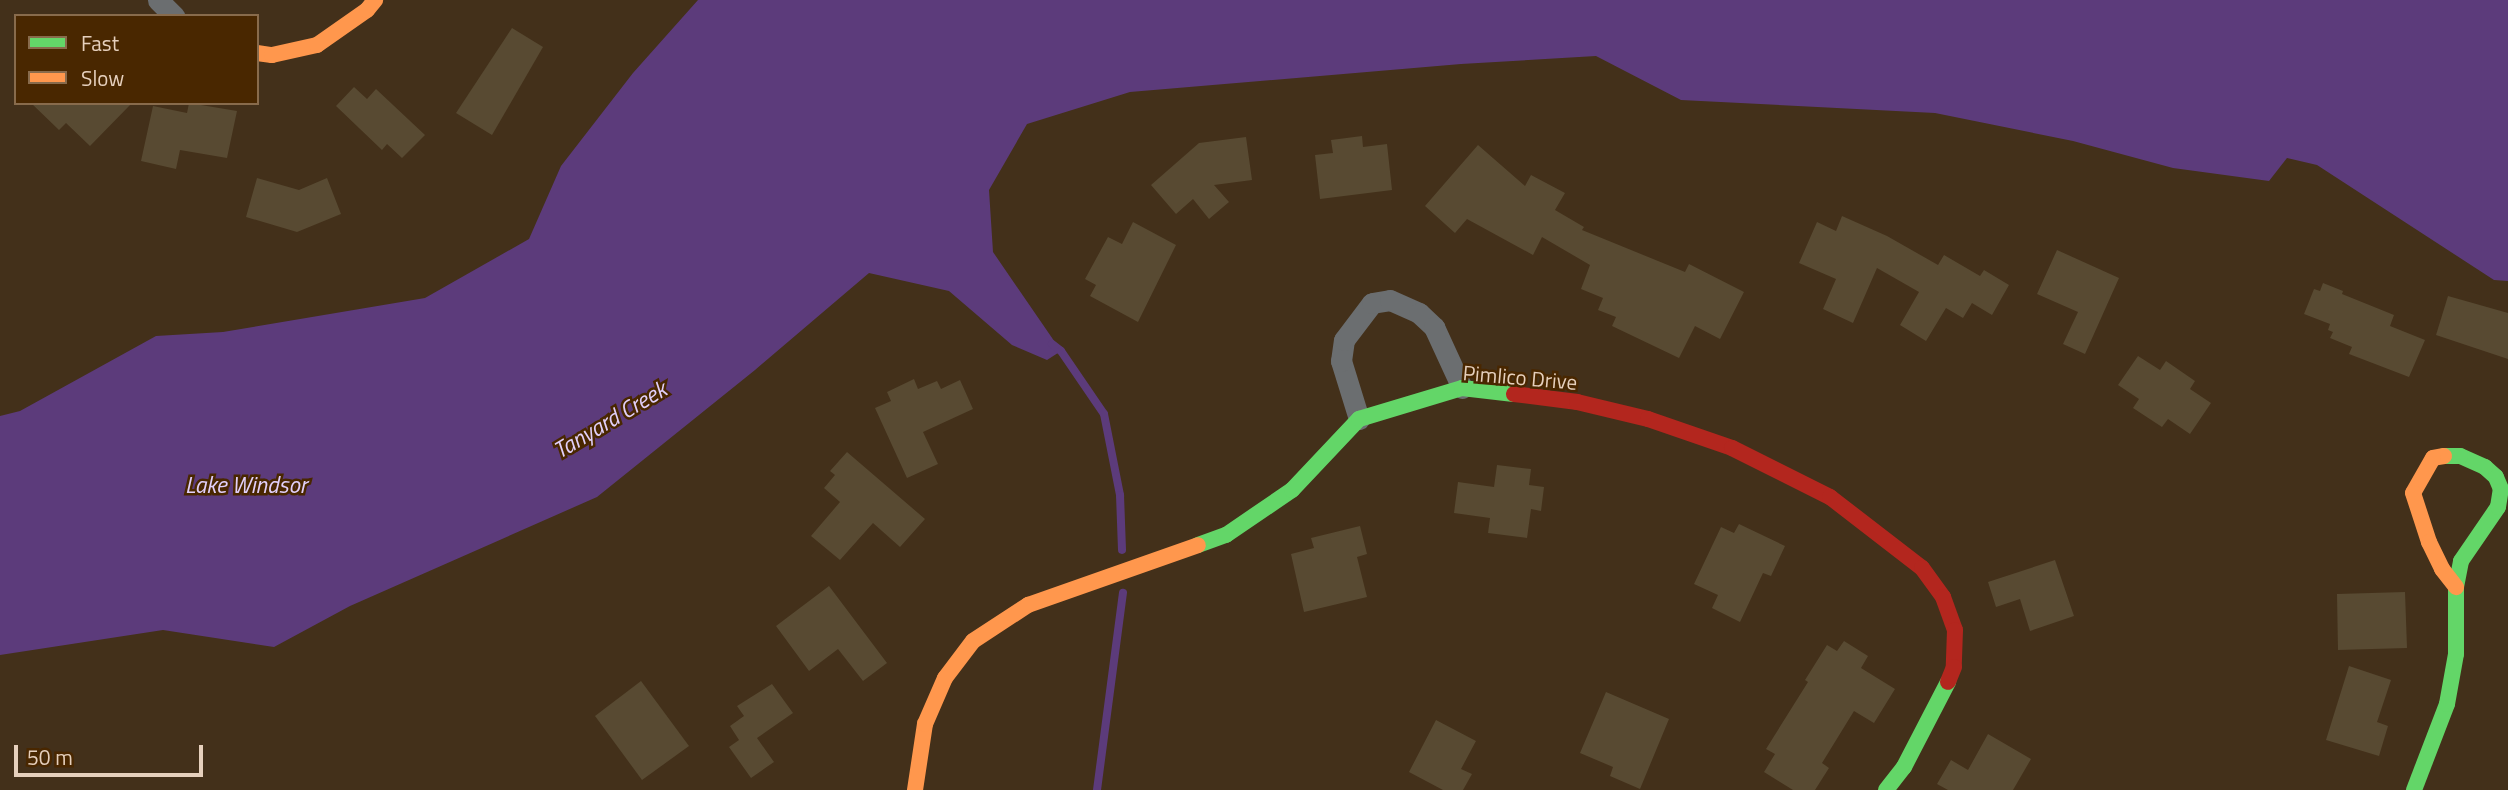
<!DOCTYPE html>
<html>
<head>
<meta charset="utf-8">
<style>
  body { margin:0 }
  #map { position:relative; width:2508px; height:790px; overflow:hidden; background:#43301a; font-family:"Titillium Web",sans-serif }
  div>[style] { position:absolute }
  .water>* { inset:0; background:#5c3b7b }
  .stream>* { height:8px; margin:-4px; padding:0 4px; transform-origin:4px; border-radius:4px; background:#5c3b7b }
  .building>* { inset:0; background:#584a32 }
  .street>* { height:21px; margin:-10.5px; padding:0 10.5px; transform-origin:10.5px; border-radius:10.5px; background:#6b6e70 }
  .fast>* { height:16px; margin:-8px; padding:0 8px; transform-origin:8px; border-radius:8px; background:#63d668 }
  .slow>* { height:16px; margin:-8px; padding:0 8px; transform-origin:8px; border-radius:8px; background:#ff974d }
  .jam>* { height:16px; margin:-8px; padding:0 8px; transform-origin:8px; border-radius:8px; background:#b3261e }
  span { translate:-50% -50%; white-space:nowrap; text-align:center; line-height:1.15; -webkit-text-stroke:5px #492700; paint-order:stroke }
  .street-label { font-size:21px; color:#e6d0bd }
  .water-label { font-size:23px; color:#e2d0fb; font-style:italic }
  .legend { position:absolute; left:14px; top:14px; width:245px; height:91px; box-sizing:border-box; background:#492700; border:2px solid #886b4c; margin:0; padding:9px 12px; list-style:none; font-size:21px; color:#e6d0bd }
  .legend li { display:flex; align-items:center; gap:14px; height:35px }
  .legend b { width:35px; border:2px solid #886b4c }
  .scale { position:absolute; left:14px; top:745px; width:189px; height:32px; box-sizing:border-box; border:4px solid #e6d0bd; border-top:0; padding-left:9px; font-size:21px; line-height:24px; white-space:nowrap; color:#e6d0bd; -webkit-text-stroke:5px #492700; paint-order:stroke }
</style>
</head>
<body>
<div id="map">
  <div class="water">
    <i style="clip-path:polygon(698px 0,2508px 0,2508px 281px,2494px 280px,2317px 165px,2287px 158px,2269px 181px,2173px 168px,2073px 141px,1935px 113px,1681px 100px,1596px 56px,1461px 64px,1130px 92px,1027px 124px,989px 190px,993px 252px,1061px 351px,1047px 360px,1012px 345px,949px 291px,869px 273px,755px 370px,597px 497px,350px 606px,274px 647px,163px 630px,0 655px,0 416px,20px 411px,156px 336px,223px 332px,425px 298px,529px 239px,561px 166px,633px 73px)"></i>
  </div>
  <div class="stream">
    <i style="left:1052px;top:344px;width:11px;rotate:38deg"></i>
    <i style="left:1061px;top:351px;width:76px;rotate:55.7deg"></i>
    <i style="left:1104px;top:414px;width:83px;rotate:78.8deg"></i>
    <i style="left:1120px;top:495px;width:55px;rotate:87.9deg"></i>
    <i style="left:1097px;top:790px;width:199px;rotate:-82.5deg"></i>
  </div>
  <div class="building">
    <i style="clip-path:polygon(512px 28px,543px 47px,492px 135px,456px 113px)"></i>
    <i style="clip-path:polygon(354px 87px,367px 99px,376px 89px,425px 135px,402px 158px,387px 144px,382px 150px,336px 106px)"></i>
    <i style="clip-path:polygon(31px 103px,132px 103px,90px 146px,66px 123px,59px 130px)"></i>
    <i style="clip-path:polygon(189px 103px,237px 111px,227px 158px,180px 150px,176px 169px,141px 161px,153px 106px,187px 113px)"></i>
    <i style="clip-path:polygon(1362px 136px,1363px 147px,1387px 144px,1392px 190px,1320px 199px,1315px 155px,1333px 153px,1331px 140px)"></i>
    <i style="clip-path:polygon(1246px 137px,1252px 180px,1214px 185px,1229px 202px,1209px 219px,1193px 199px,1176px 214px,1151px 185px,1199px 143px)"></i>
    <i style="clip-path:polygon(1478px 145px,1525px 186px,1531px 175px,1565px 193px,1555px 210px,1584px 227px,1582px 230px,1685px 272px,1689px 264px,1744px 292px,1720px 339px,1695px 326px,1679px 358px,1612px 326px,1616px 317px,1598px 310px,1603px 298px,1581px 289px,1590px 265px,1542px 237px,1533px 255px,1467px 219px,1455px 233px,1425px 206px)"></i>
    <i style="clip-path:polygon(257px 178px,299px 190px,327px 178px,341px 214px,297px 232px,246px 217px)"></i>
    <i style="clip-path:polygon(1842px 216px,1887px 236px,1938px 265px,1944px 255px,1980px 276px,1984px 270px,2009px 285px,1992px 315px,1972px 303px,1963px 318px,1946px 308px,1926px 341px,1900px 325px,1919px 292px,1877px 268px,1853px 323px,1823px 309px,1836px 279px,1799px 263px,1817px 222px,1836px 231px)"></i>
    <i style="clip-path:polygon(1133px 222px,1176px 245px,1138px 322px,1090px 296px,1096px 285px,1085px 279px,1108px 237px,1122px 244px)"></i>
    <i style="clip-path:polygon(2057px 250px,2119px 278px,2085px 354px,2063px 344px,2078px 312px,2037px 294px)"></i>
    <i style="clip-path:polygon(2323px 283px,2343px 291px,2342px 294px,2394px 315px,2390px 326px,2425px 340px,2409px 377px,2349px 354px,2352px 347px,2330px 338px,2333px 332px,2328px 330px,2330px 324px,2304px 314px,2314px 289px,2320px 291px)"></i>
    <i style="clip-path:polygon(2448px 296px,2508px 313px,2508px 359px,2436px 335px)"></i>
    <i style="clip-path:polygon(2138px 356px,2160px 370px,2166px 361px,2195px 381px,2190px 389px,2211px 403px,2190px 434px,2168px 419px,2162px 427px,2133px 408px,2139px 399px,2118px 385px)"></i>
    <i style="clip-path:polygon(914px 379px,918px 389px,937px 381px,941px 389px,960px 380px,973px 409px,923px 432px,938px 464px,907px 478px,875px 408px,891px 401px,887px 392px)"></i>
    <i style="clip-path:polygon(847px 452px,925px 519px,900px 547px,873px 523px,840px 560px,811px 536px,840px 502px,824px 488px,835px 475px,830px 471px)"></i>
    <i style="clip-path:polygon(1497px 465px,1531px 469px,1529px 485px,1544px 487px,1541px 511px,1531px 509px,1527px 538px,1488px 533px,1490px 518px,1454px 513px,1458px 482px,1494px 487px)"></i>
    <i style="clip-path:polygon(1739px 524px,1785px 546px,1771px 576px,1763px 573px,1740px 622px,1712px 608px,1718px 595px,1694px 584px,1721px 527px,1734px 533px)"></i>
    <i style="clip-path:polygon(1360px 526px,1367px 554px,1357px 557px,1367px 597px,1304px 612px,1291px 554px,1314px 548px,1311px 538px)"></i>
    <i style="clip-path:polygon(2055px 560px,2074px 616px,2030px 631px,2020px 599px,1996px 607px,1988px 582px)"></i>
    <i style="clip-path:polygon(829px 586px,887px 663px,863px 681px,838px 649px,809px 671px,776px 626px)"></i>
    <i style="clip-path:polygon(2405px 592px,2407px 648px,2338px 650px,2337px 594px)"></i>
    <i style="clip-path:polygon(1844px 641px,1868px 656px,1861px 668px,1895px 689px,1874px 723px,1854px 711px,1822px 763px,1829px 768px,1815px 790px,1793px 790px,1764px 772px,1775px 754px,1766px 749px,1808px 682px,1805px 680px,1827px 645px,1837px 651px)"></i>
    <i style="clip-path:polygon(2349px 666px,2391px 680px,2377px 722px,2388px 726px,2379px 756px,2326px 740px)"></i>
    <i style="clip-path:polygon(641px 681px,689px 746px,642px 780px,595px 716px)"></i>
    <i style="clip-path:polygon(772px 684px,793px 713px,757px 738px,774px 762px,751px 778px,729px 747px,739px 740px,730px 726px,744px 716px,737px 706px)"></i>
    <i style="clip-path:polygon(1606px 692px,1669px 719px,1640px 789px,1610px 776px,1613px 767px,1580px 753px)"></i>
    <i style="clip-path:polygon(1436px 720px,1476px 741px,1461px 769px,1472px 774px,1463px 790px,1443px 790px,1409px 772px)"></i>
    <i style="clip-path:polygon(1988px 734px,2031px 759px,2013px 790px,1948px 790px,1937px 784px,1951px 760px,1968px 770px)"></i>
  </div>
  <div class="street">
    <i style="left:158px;top:0;width:23px;rotate:45deg"></i>
    <i style="left:1359px;top:419px;width:61px;rotate:-107.2deg"></i>
    <i style="left:1341px;top:361px;width:21px;rotate:-82deg"></i>
    <i style="left:1344px;top:340px;width:46px;rotate:-52.9deg"></i>
    <i style="left:1372px;top:303px;width:18px;rotate:-9deg"></i>
    <i style="left:1390px;top:300px;width:32px;rotate:24deg"></i>
    <i style="left:1419px;top:313px;width:21px;rotate:43deg"></i>
    <i style="left:1434px;top:327px;width:67px;rotate:65.3deg"></i>
  </div>
  <div class="fast">
    <i style="left:1198px;top:545px;width:30px;rotate:-20deg"></i>
    <i style="left:1226px;top:535px;width:80px;rotate:-34.3deg"></i>
    <i style="left:1292px;top:490px;width:98px;rotate:-46.7deg"></i>
    <i style="left:1359px;top:419px;width:108px;rotate:-16.8deg"></i>
    <i style="left:1462px;top:388px;width:52px;rotate:6.6deg"></i>
    <i style="left:1886px;top:790px;width:29px;rotate:-52deg"></i>
    <i style="left:1904px;top:767px;width:96px;rotate:-62.6deg"></i>
    <i style="left:2414px;top:790px;width:92px;rotate:-69deg"></i>
    <i style="left:2447px;top:704px;width:51px;rotate:-79.8deg"></i>
    <i style="left:2456px;top:654px;width:67px;rotate:-90deg"></i>
    <i style="left:2456px;top:587px;width:26px;rotate:-79deg"></i>
    <i style="left:2461px;top:561px;width:65px;rotate:-55.6deg"></i>
    <i style="left:2498px;top:507px;width:18px;rotate:-81deg"></i>
    <i style="left:2501px;top:489px;width:13px;rotate:-113deg"></i>
    <i style="left:2496px;top:477px;width:15px;rotate:-138deg"></i>
    <i style="left:2485px;top:467px;width:27px;rotate:-156deg"></i>
    <i style="left:2460px;top:456px;width:16px;rotate:180deg"></i>
  </div>
  <div class="slow">
    <i style="left:257px;top:53px;width:15px;rotate:8deg"></i>
    <i style="left:272px;top:55px;width:46px;rotate:-12.5deg"></i>
    <i style="left:317px;top:45px;width:61px;rotate:-35deg"></i>
    <i style="left:367px;top:10px;width:13px;rotate:-51deg"></i>
    <i style="left:2444px;top:456px;width:11px;rotate:170deg"></i>
    <i style="left:2433px;top:458px;width:40px;rotate:119.7deg"></i>
    <i style="left:2413px;top:493px;width:52px;rotate:71.9deg"></i>
    <i style="left:2429px;top:542px;width:30px;rotate:64deg"></i>
    <i style="left:2442px;top:569px;width:23px;rotate:52deg"></i>
    <i style="left:915px;top:790px;width:67px;rotate:-81.4deg"></i>
    <i style="left:925px;top:724px;width:50px;rotate:-66.5deg"></i>
    <i style="left:945px;top:678px;width:46px;rotate:-52.9deg"></i>
    <i style="left:973px;top:641px;width:66px;rotate:-33.2deg"></i>
    <i style="left:1028px;top:605px;width:180px;rotate:-19.4deg"></i>
  </div>
  <div class="jam">
    <i style="left:1514px;top:394px;width:64px;rotate:7.2deg"></i>
    <i style="left:1577px;top:402px;width:73px;rotate:13.5deg"></i>
    <i style="left:1648px;top:419px;width:89px;rotate:19deg"></i>
    <i style="left:1732px;top:448px;width:110px;rotate:26.6deg"></i>
    <i style="left:1830px;top:497px;width:116px;rotate:37.7deg"></i>
    <i style="left:1922px;top:568px;width:36px;rotate:54deg"></i>
    <i style="left:1943px;top:597px;width:35px;rotate:70deg"></i>
    <i style="left:1955px;top:630px;width:37px;rotate:92deg"></i>
    <i style="left:1954px;top:667px;width:16px;rotate:112deg"></i>
  </div>
  <div class="street-label">
    <span style="left:1520px;top:377px;rotate:5deg">Pimlico Drive</span>
  </div>
  <div class="water-label">
    <span style="left:610px;top:420px;rotate:-31deg">Tanyard Creek</span>
    <span style="left:246px;top:485px">Lake Windsor</span>
  </div>
  <ul class="legend">
  <li><b style="height:9px;background:#63d668"></b>Fast</li>
  <li><b style="height:9px;background:#ff974d"></b>Slow</li>
  </ul>
  <div class="scale">50 m</div>
</div>
</body>
</html>
